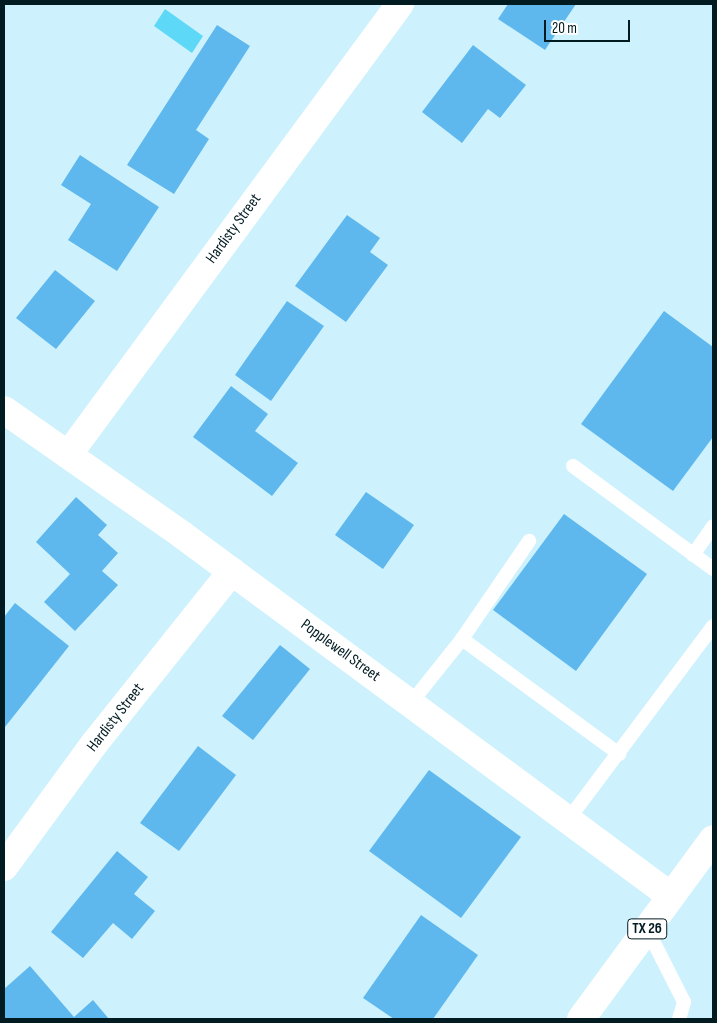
<!DOCTYPE html>
<html>
<head>
<meta charset="utf-8">
<style>
  body { margin:0 }
  #map { position:relative; width:717px; height:1023px; overflow:hidden; background:#cdf2fd; font-family:"Sofia Sans Condensed",sans-serif }
  div>[style] { position:absolute }
  .water>* { inset:0; background:#5dd8f7 }
  .building>* { inset:0; background:#5eb8ee }
  .service>* { height:14px; margin:-7px; padding:0 7px; transform-origin:7px; border-radius:7px; background:#fff }
  .minor>* { height:28px; margin:-14px; padding:0 14px; transform-origin:14px; border-radius:14px; background:#fff }
  .tertiary>* { height:28px; margin:-14px; padding:0 14px; transform-origin:14px; border-radius:14px; background:#fff }
  .primary>* { height:28px; margin:-14px; padding:0 14px; transform-origin:14px; border-radius:14px; background:#fff }
  span { translate:-50% -50%; white-space:nowrap; text-align:center; line-height:1.15; -webkit-text-stroke:4.5px #fff; paint-order:stroke }
  .shield-label span { padding:1px 4px; background:#fff; border:1px solid; border-radius:4px; -webkit-text-stroke-width:0 }
  .shield-label { font-size:15px; color:#011b21; font-weight:700 }
  .street-label { font-size:16px; color:#011b21 }
  .frame { position:absolute; inset:0; border:5px solid #011b21; pointer-events:none }
  .scale { position:absolute; left:544px; top:20px; width:86px; height:22px; box-sizing:border-box; border:2px solid #011b21; border-top:0; padding-left:6px; font-size:15px; line-height:18px; white-space:nowrap; color:#011b21; -webkit-text-stroke:4px #fff; paint-order:stroke }
</style>
</head>
<body>
<div id="map">
  <div class="water">
    <i style="clip-path:polygon(165px 9px,203px 36px,192px 53px,154px 26px)"></i>
  </div>
  <div class="building">
    <i style="clip-path:polygon(508px 4px,576px 4px,545px 50px,498px 19px)"></i>
    <i style="clip-path:polygon(217px 25px,250px 46px,196px 130px,209px 139px,174px 194px,127px 165px)"></i>
    <i style="clip-path:polygon(473px 45px,526px 85px,500px 118px,488px 109px,462px 143px,422px 112px)"></i>
    <i style="clip-path:polygon(80px 155px,159px 207px,117px 271px,68px 240px,91px 204px,61px 185px)"></i>
    <i style="clip-path:polygon(347px 215px,380px 238px,370px 252px,388px 265px,346px 322px,295px 286px)"></i>
    <i style="clip-path:polygon(55px 270px,95px 301px,56px 349px,16px 318px)"></i>
    <i style="clip-path:polygon(287px 301px,324px 326px,271px 401px,235px 375px)"></i>
    <i style="clip-path:polygon(664px 311px,713px 347px,713px 437px,673px 491px,581px 424px)"></i>
    <i style="clip-path:polygon(231px 386px,268px 414px,255px 431px,298px 463px,272px 496px,193px 437px)"></i>
    <i style="clip-path:polygon(366px 492px,414px 525px,383px 569px,335px 535px)"></i>
    <i style="clip-path:polygon(76px 497px,107px 525px,98px 535px,118px 553px,102px 571px,118px 585px,75px 631px,44px 602px,70px 574px,36px 542px)"></i>
    <i style="clip-path:polygon(564px 514px,647px 574px,576px 671px,493px 610px)"></i>
    <i style="clip-path:polygon(15px 603px,69px 646px,5px 727px,4px 617px)"></i>
    <i style="clip-path:polygon(280px 645px,310px 669px,253px 740px,222px 716px)"></i>
    <i style="clip-path:polygon(198px 746px,236px 775px,179px 851px,140px 823px)"></i>
    <i style="clip-path:polygon(429px 770px,521px 837px,461px 918px,369px 851px)"></i>
    <i style="clip-path:polygon(117px 851px,148px 877px,134px 894px,155px 911px,132px 939px,113px 923px,83px 958px,51px 932px)"></i>
    <i style="clip-path:polygon(421px 915px,478px 955px,433px 1019px,394px 1019px,363px 998px)"></i>
    <i style="clip-path:polygon(30px 966px,74px 1017px,93px 1000px,109px 1019px,4px 1019px,4px 989px)"></i>
  </div>
  <div class="service">
    <i style="left:573px;top:466px;width:174px;rotate:36.3deg"></i>
    <i style="left:693px;top:555px;width:35px;rotate:-55deg"></i>
    <i style="left:462px;top:639px;width:119px;rotate:-55.6deg"></i>
    <i style="left:411px;top:703px;width:82px;rotate:-51.4deg"></i>
    <i style="left:462px;top:639px;width:195px;rotate:36.2deg"></i>
    <i style="left:568px;top:820px;width:242px;rotate:-53.2deg"></i>
    <i style="left:647px;top:929px;width:82px;rotate:63.1deg"></i>
    <i style="left:684px;top:1002px;width:18px;rotate:106deg"></i>
  </div>
  <div class="minor">
    <i style="left:68px;top:455px;width:560px;rotate:-53.64deg"></i>
    <i style="left:4px;top:867px;width:152px;rotate:-53.8deg"></i>
    <i style="left:94px;top:744px;width:221px;rotate:-51.4deg"></i>
  </div>
  <div class="tertiary">
    <i style="left:4px;top:410px;width:216px;rotate:35deg"></i>
    <i style="left:181px;top:534px;width:609px;rotate:36.46deg"></i>
  </div>
  <div class="primary">
    <i style="left:581px;top:1019px;width:223px;rotate:-53.7deg"></i>
  </div>
  <div class="shield-label">
    <span style="left:647px;top:929px">TX 26</span>
  </div>
  <div class="street-label">
    <span style="left:234px;top:229px;rotate:-54deg">Hardisty Street</span>
    <span style="left:340px;top:651px;rotate:36deg">Popplewell Street</span>
    <span style="left:116px;top:718px;rotate:-52deg">Hardisty Street</span>
  </div>
  <div class="frame"></div>
  <div class="scale">20 m</div>
</div>
</body>
</html>
